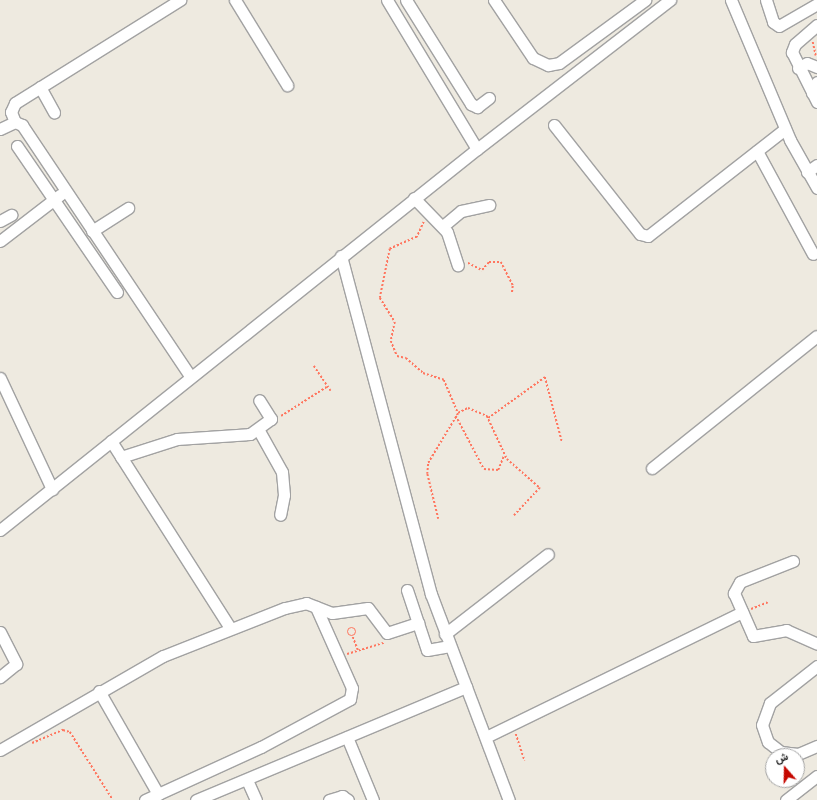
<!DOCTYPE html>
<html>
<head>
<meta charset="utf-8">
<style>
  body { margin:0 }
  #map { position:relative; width:817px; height:800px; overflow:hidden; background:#eeeae0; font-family:Quicksand,Vazirmatn,sans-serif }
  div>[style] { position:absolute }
  .path>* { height:1.5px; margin-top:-0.75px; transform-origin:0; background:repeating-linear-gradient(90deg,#ff765f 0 2px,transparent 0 4px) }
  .path>.ring { margin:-0.75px; padding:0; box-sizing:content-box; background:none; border:1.5px solid #ff765f; border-radius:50% }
  .roads { filter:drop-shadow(1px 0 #a2a2a2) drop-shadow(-1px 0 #a2a2a2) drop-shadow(0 1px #a2a2a2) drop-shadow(0 -1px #a2a2a2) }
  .minor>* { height:11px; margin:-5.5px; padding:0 5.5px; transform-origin:5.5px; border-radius:5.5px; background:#fff }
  span { translate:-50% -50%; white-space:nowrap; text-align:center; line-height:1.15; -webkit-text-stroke:3.5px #fff; paint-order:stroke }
  .north { position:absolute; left:765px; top:748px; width:40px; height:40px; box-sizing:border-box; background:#fff; border:1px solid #a4a4a4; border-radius:50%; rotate:340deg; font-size:11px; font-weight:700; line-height:16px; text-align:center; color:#1b1b1b }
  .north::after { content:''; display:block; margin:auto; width:14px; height:18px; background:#c60800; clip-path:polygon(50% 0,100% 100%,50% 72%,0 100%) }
</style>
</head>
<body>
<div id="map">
  <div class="path">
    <i style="left:813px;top:42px;width:14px;rotate:78deg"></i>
    <i style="left:424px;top:222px;width:17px;rotate:115deg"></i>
    <i style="left:417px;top:237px;width:30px;rotate:156deg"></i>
    <i style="left:390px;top:249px;width:50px;rotate:101.5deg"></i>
    <i style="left:380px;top:298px;width:28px;rotate:58deg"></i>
    <i style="left:395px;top:322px;width:19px;rotate:102deg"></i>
    <i style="left:391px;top:341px;width:16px;rotate:68deg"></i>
    <i style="left:397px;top:356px;width:9px;rotate:13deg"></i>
    <i style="left:406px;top:358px;width:23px;rotate:41deg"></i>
    <i style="left:423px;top:373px;width:22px;rotate:18deg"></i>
    <i style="left:444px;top:380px;width:36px;rotate:67deg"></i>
    <i style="left:468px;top:263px;width:16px;rotate:27deg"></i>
    <i style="left:482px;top:270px;width:11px;rotate:-49deg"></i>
    <i style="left:489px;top:262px;width:12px"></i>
    <i style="left:501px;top:262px;width:27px;rotate:63deg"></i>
    <i style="left:513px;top:286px;width:8px;rotate:97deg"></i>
    <i style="left:314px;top:366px;width:30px;rotate:56deg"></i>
    <i style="left:281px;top:416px;width:56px;rotate:-32.6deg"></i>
    <i style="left:456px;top:416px;width:60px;rotate:62.2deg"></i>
    <i style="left:484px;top:469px;width:14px;rotate:4deg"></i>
    <i style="left:498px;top:470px;width:16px;rotate:-68deg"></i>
    <i style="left:488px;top:418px;width:70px;rotate:-35.7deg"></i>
    <i style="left:545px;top:377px;width:67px;rotate:75.3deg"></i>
    <i style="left:438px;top:519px;width:46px;rotate:-103.7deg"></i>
    <i style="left:427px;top:474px;width:11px;rotate:-85deg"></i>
    <i style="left:428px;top:463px;width:58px;rotate:-59deg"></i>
    <i style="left:458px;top:413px;width:11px;rotate:-27deg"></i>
    <i style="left:468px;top:408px;width:21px;rotate:23deg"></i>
    <i style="left:487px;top:416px;width:47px;rotate:65.1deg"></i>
    <i style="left:507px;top:459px;width:44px;rotate:41.3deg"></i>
    <i style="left:540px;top:488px;width:38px;rotate:133deg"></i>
    <i style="left:751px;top:609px;width:18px;rotate:-22deg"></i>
    <i class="ring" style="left:347.5px;top:627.5px;width:7.5px;height:7.5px"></i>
    <i style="left:353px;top:637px;width:14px;rotate:69deg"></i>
    <i style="left:347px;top:654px;width:39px;rotate:-17deg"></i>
    <i style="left:516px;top:734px;width:28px;rotate:72deg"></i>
    <i style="left:32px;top:743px;width:34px;rotate:-23deg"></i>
    <i style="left:63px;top:730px;width:7px;rotate:16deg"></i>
    <i style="left:70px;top:732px;width:80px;rotate:57.7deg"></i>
  </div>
  <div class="roads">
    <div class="minor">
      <i style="left:235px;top:0;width:100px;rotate:58.5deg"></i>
      <i style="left:387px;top:0;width:174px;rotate:58.9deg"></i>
      <i style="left:406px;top:0;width:123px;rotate:58deg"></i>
      <i style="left:471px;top:104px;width:7px;rotate:27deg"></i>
      <i style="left:477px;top:107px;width:15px;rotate:-37deg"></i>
      <i style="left:494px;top:0;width:70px;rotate:56.1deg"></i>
      <i style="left:533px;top:58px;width:17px;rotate:25deg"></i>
      <i style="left:548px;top:65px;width:11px;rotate:-10deg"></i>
      <i style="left:559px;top:63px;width:107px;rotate:-36.2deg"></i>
      <i style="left:731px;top:0;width:152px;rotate:67.1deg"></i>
      <i style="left:790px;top:140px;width:55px;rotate:60.6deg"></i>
      <i style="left:766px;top:0;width:23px;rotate:72deg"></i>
      <i style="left:773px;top:22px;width:7px;rotate:34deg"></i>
      <i style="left:779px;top:26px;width:44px;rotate:-30.1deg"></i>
      <i style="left:817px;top:25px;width:29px;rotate:139deg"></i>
      <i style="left:795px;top:44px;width:9px;rotate:111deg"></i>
      <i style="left:792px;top:52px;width:56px;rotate:63.4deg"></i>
      <i style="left:798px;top:68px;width:10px;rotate:-29deg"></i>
      <i style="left:807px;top:63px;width:11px;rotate:22deg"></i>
      <i style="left:40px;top:87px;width:29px;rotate:61deg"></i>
      <i style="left:812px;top:93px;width:12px;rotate:-66deg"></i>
      <i style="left:15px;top:122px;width:11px;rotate:-112deg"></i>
      <i style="left:11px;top:112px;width:10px;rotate:-66deg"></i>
      <i style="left:15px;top:103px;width:195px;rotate:-32deg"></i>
      <i style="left:554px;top:125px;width:139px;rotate:51.7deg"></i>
      <i style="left:640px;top:234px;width:8px;rotate:14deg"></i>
      <i style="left:648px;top:236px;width:174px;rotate:-38deg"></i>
      <i style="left:0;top:129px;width:17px;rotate:-25deg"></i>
      <i style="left:15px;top:122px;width:8px;rotate:23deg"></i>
      <i style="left:22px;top:125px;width:303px;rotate:56.2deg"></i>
      <i style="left:17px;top:146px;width:177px;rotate:55.6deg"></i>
      <i style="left:757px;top:151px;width:117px;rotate:61.5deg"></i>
      <i style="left:807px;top:172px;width:12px;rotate:-35deg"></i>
      <i style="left:414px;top:198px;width:47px;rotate:45.9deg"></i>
      <i style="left:447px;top:232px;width:35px;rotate:72deg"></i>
      <i style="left:0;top:221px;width:13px;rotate:-29deg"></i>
      <i style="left:443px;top:226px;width:23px;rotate:-40deg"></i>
      <i style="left:461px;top:211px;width:29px;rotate:-12deg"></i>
      <i style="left:92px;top:231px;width:43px;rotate:-32.6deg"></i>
      <i style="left:0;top:241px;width:76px;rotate:-37.5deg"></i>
      <i style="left:341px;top:256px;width:350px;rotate:75.1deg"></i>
      <i style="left:431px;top:594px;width:220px;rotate:69.3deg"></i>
      <i style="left:0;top:378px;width:123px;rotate:64.9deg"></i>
      <i style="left:258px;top:429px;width:49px;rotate:60.8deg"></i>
      <i style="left:282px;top:472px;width:23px;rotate:85deg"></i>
      <i style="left:284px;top:495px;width:20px;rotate:101deg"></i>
      <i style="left:111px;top:441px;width:222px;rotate:57.5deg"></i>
      <i style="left:121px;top:457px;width:59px;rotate:-17.8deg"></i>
      <i style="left:177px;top:439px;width:73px;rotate:-3.9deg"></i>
      <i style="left:250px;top:434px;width:26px;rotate:-36deg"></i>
      <i style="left:271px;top:419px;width:22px;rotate:-122deg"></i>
      <i style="left:652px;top:468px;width:211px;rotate:-38.7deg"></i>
      <i style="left:0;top:530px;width:610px;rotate:-38.62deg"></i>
      <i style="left:477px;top:149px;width:244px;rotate:-37.7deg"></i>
      <i style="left:793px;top:561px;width:57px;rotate:158.4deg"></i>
      <i style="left:740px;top:582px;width:13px;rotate:119deg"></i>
      <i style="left:734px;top:593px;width:47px;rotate:66.2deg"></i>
      <i style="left:753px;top:636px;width:34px;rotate:-10deg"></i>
      <i style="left:786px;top:630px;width:34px;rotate:24deg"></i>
      <i style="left:407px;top:590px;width:63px;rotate:71.6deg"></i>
      <i style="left:427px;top:650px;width:23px;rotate:-10deg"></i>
      <i style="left:0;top:632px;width:36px;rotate:63deg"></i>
      <i style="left:16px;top:664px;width:21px;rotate:141deg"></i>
      <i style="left:445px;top:634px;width:130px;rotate:-37.8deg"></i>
      <i style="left:817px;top:666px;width:60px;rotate:141.8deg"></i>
      <i style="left:770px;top:703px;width:23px;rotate:110deg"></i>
      <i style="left:762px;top:725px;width:18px;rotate:71deg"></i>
      <i style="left:768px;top:742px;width:16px;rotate:38deg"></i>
      <i style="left:781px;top:752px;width:17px;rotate:7deg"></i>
      <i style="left:798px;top:754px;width:21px;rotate:-23deg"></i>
      <i style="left:99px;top:691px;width:119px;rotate:60.2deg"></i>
      <i style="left:347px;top:737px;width:68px;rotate:67.6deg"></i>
      <i style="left:486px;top:737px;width:285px;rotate:-26deg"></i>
      <i style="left:0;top:750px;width:188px;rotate:-30deg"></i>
      <i style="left:163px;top:656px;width:131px;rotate:-21.5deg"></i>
      <i style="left:285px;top:608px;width:22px;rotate:-13deg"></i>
      <i style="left:306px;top:603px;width:28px;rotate:21deg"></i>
      <i style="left:332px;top:613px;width:36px;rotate:-8deg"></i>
      <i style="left:368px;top:608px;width:31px;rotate:53deg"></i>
      <i style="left:387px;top:633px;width:33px;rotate:-18deg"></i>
      <i style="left:247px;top:780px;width:22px;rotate:66deg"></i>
      <i style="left:145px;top:800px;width:128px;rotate:-24.6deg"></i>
      <i style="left:261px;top:747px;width:101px;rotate:-28.3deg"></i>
      <i style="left:350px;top:699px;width:11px;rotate:-80deg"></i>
      <i style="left:352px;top:688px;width:89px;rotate:-114deg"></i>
      <i style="left:196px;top:800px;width:293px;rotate:-22.7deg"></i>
      <i style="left:329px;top:800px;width:14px;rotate:-17deg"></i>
      <i style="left:342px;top:796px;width:7px;rotate:34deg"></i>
      <i style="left:786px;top:800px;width:39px;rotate:-38deg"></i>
    </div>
  </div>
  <div class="north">ش</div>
</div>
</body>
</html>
